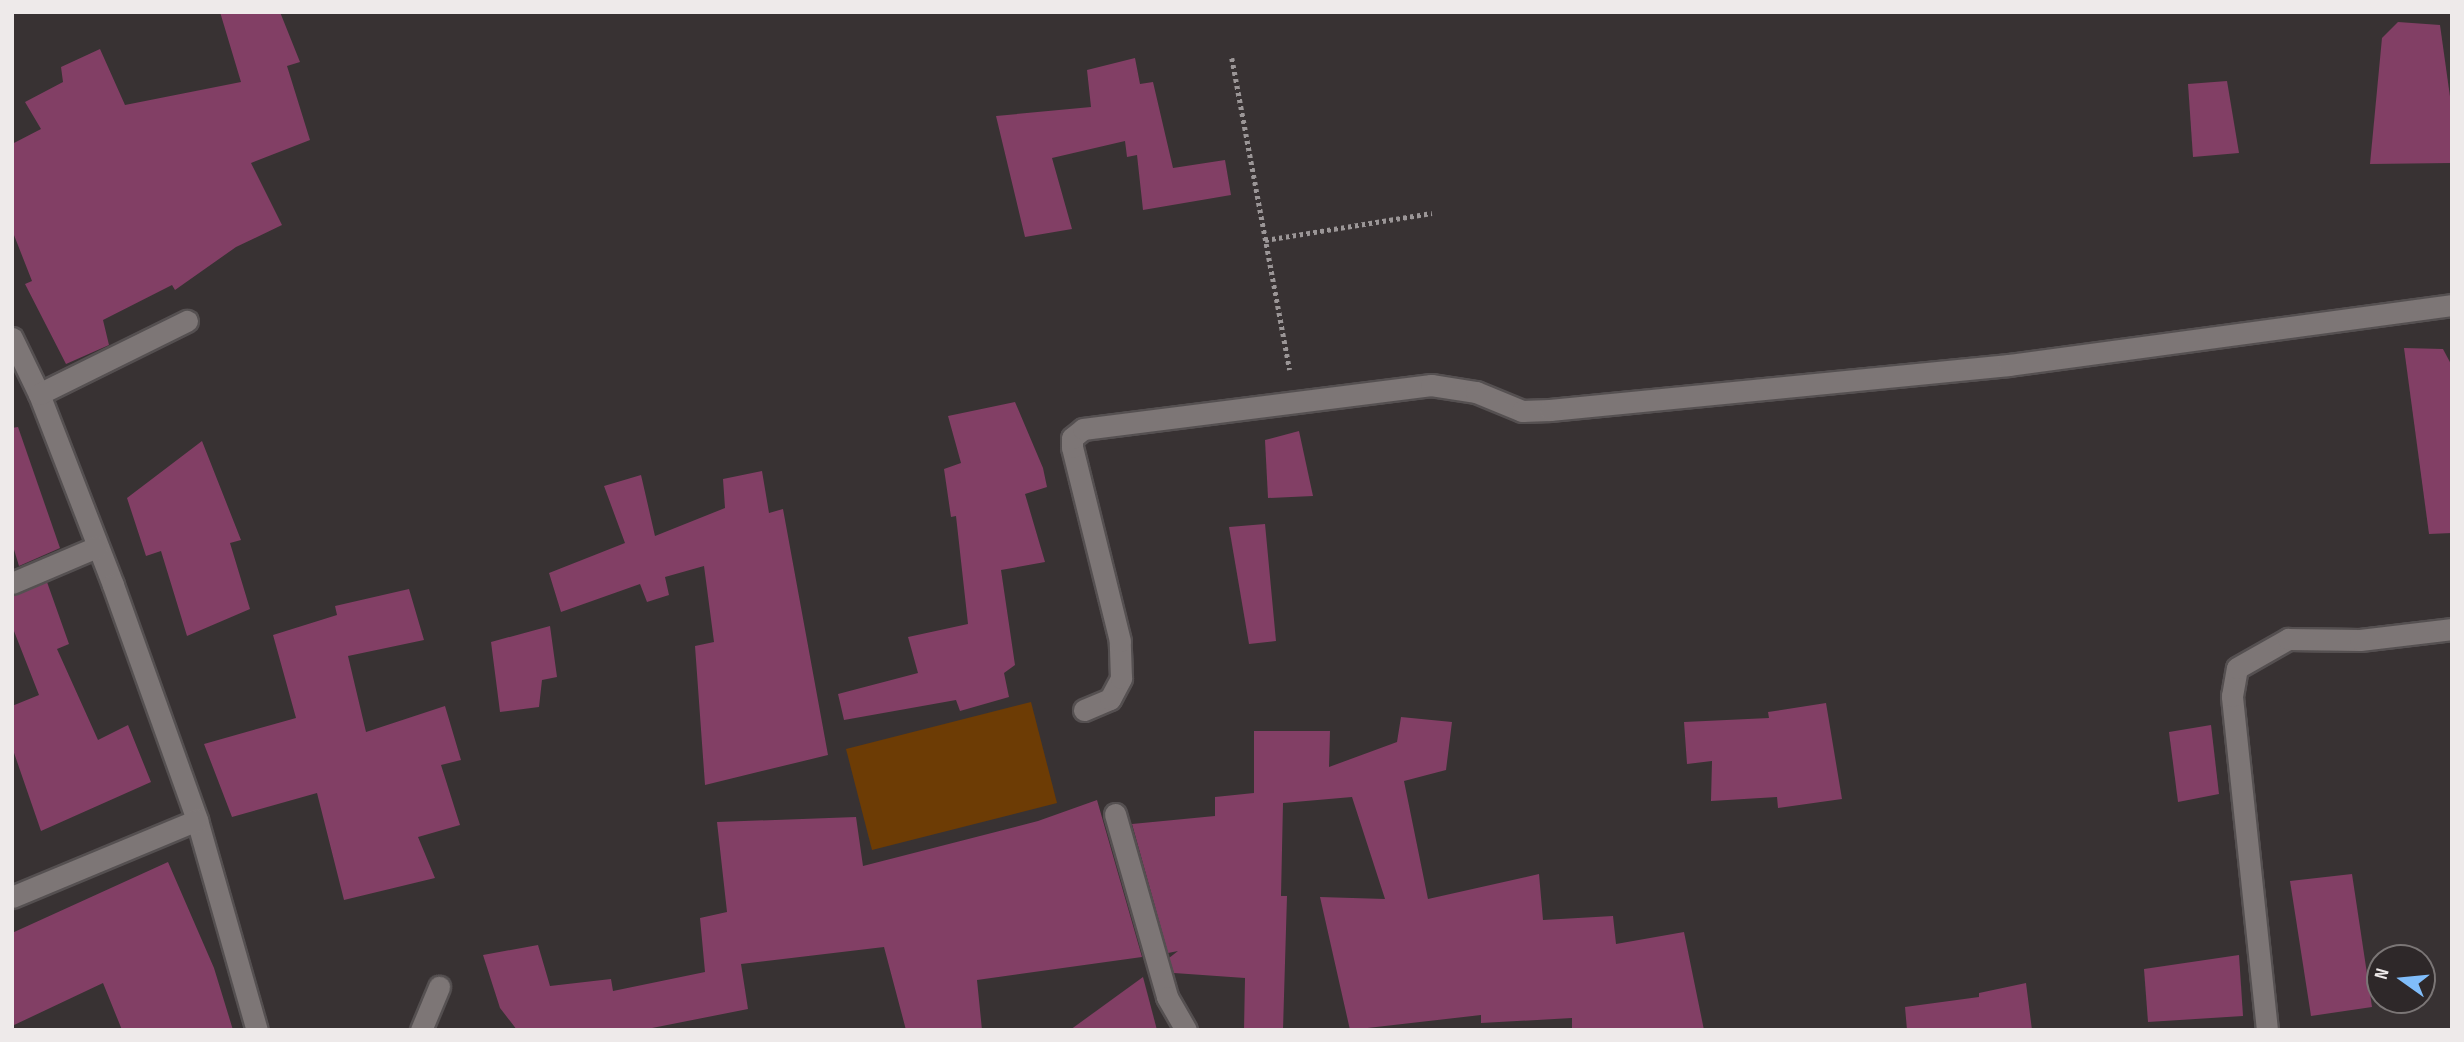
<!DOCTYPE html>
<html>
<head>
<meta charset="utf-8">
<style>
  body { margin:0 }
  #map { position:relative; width:2464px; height:1042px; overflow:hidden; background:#383233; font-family:"Sofia Sans Condensed",sans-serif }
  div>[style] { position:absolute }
  .green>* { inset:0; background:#6d3c05 }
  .building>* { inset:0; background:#823f65 }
  .path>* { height:4.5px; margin-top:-2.25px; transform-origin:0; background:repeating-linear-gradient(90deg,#9b9697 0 3.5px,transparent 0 7px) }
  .roads { filter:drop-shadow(2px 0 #555051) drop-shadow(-2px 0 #555051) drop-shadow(0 2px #555051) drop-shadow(0 -2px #555051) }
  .minor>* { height:21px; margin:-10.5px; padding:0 10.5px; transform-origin:10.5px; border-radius:10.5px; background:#7d7676 }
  span { translate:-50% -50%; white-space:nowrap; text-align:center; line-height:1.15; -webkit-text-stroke:5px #2e2829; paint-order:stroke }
  .frame { position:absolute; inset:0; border:14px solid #eeeaea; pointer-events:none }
  .north { position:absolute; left:2366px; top:944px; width:70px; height:70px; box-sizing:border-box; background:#2e2829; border:2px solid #7b7676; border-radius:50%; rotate:285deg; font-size:19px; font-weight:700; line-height:28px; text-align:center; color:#eeeaea }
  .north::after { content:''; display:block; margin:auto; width:24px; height:32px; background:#80bdfa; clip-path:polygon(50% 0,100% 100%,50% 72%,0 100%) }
</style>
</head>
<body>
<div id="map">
  <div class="green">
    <i style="clip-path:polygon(1031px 702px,1057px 803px,872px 850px,846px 749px)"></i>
  </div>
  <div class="building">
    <i style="clip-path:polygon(220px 12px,280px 12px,300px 62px,287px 66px,310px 140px,251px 163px,282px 225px,236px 247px,175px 290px,172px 285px,103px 320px,109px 345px,66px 364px,25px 284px,32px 281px,12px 230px,12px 144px,41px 129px,25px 102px,63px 82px,61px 67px,100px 49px,125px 105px,241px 82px)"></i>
    <i style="clip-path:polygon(2398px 22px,2440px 25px,2452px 111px,2452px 163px,2370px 164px,2382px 38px)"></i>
    <i style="clip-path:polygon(1135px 58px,1140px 84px,1153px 82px,1173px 168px,1225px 160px,1231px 195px,1143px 210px,1137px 155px,1127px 157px,1125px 141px,1052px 158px,1072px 229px,1025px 237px,996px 116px,1091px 107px,1087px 70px)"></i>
    <i style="clip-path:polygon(2227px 81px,2239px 153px,2193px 157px,2188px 84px)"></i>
    <i style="clip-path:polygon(2404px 348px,2443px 349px,2452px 366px,2452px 533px,2429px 534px)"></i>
    <i style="clip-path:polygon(1015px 402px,1043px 468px,1047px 487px,1025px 494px,1045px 562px,1001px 570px,1015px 665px,1004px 673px,1009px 697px,960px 711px,956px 700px,844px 720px,838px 694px,918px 673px,908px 637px,968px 624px,956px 516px,951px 517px,944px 469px,961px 463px,948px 416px)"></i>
    <i style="clip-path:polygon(18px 427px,60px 548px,19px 566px,12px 543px,12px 428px)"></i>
    <i style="clip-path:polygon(1299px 431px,1313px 496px,1268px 498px,1265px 440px)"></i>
    <i style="clip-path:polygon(202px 441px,241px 540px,230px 543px,250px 609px,187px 636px,161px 551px,146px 556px,127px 498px)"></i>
    <i style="clip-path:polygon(762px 471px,769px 513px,783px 509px,828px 755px,705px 785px,695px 646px,714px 642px,704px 566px,665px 577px,669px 595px,647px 602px,640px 584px,561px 612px,549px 573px,625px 543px,604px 486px,641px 475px,655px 536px,725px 508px,723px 479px)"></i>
    <i style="clip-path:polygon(1265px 524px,1276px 641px,1249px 644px,1229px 527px)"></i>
    <i style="clip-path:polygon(47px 582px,69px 644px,57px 649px,98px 740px,128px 725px,151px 782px,41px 831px,12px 747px,12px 706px,39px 695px,12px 626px,12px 596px)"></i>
    <i style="clip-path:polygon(409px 589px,424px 640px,348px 656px,366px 732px,445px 706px,461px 760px,441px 765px,460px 825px,418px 837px,435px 878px,344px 900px,317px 793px,232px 817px,204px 744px,296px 718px,273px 635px,337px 615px,335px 606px)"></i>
    <i style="clip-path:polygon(550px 626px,557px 677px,542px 680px,539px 707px,500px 712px,491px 642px)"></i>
    <i style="clip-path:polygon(1826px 703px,1842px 799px,1778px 808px,1777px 797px,1711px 801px,1712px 761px,1687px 764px,1684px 722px,1769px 718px,1768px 712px)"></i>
    <i style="clip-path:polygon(1401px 717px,1452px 722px,1446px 770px,1404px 781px,1428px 899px,1539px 874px,1543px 920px,1613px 916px,1616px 944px,1684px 932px,1704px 1030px,1572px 1030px,1572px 1018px,1481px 1023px,1481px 1015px,1350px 1030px,1320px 897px,1385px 899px,1352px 797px,1283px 803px,1281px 896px,1287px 896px,1283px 1030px,1244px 1030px,1245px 978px,1174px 973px,1169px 958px,1178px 951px,1168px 953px,1132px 824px,1215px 816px,1215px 797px,1254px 793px,1254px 731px,1330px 731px,1329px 767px,1397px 742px)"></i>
    <i style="clip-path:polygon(2211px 725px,2219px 794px,2178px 802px,2169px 732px)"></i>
    <i style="clip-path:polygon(1097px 800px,1142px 957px,977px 980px,982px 1030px,906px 1030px,884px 947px,741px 964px,748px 1009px,642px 1030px,517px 1030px,500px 1008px,483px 955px,538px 945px,550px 986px,611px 979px,613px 991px,705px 972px,700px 918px,727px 912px,717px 822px,856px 817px,863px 866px,1038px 821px)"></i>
    <i style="clip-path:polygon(168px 862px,214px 968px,233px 1030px,122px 1030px,103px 983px,12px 1026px,12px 933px)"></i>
    <i style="clip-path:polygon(2352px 874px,2372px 1007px,2311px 1016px,2290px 881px)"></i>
    <i style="clip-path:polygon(2239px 955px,2243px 1016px,2148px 1022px,2144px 969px)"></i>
    <i style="clip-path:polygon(1143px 977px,1157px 1030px,1070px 1030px)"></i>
    <i style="clip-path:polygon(2026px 983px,2032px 1030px,1907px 1030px,1905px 1007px,1979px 997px,1979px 993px)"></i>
  </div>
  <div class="path">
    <i style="left:1232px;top:58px;width:317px;rotate:79.5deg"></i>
    <i style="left:1265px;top:240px;width:169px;rotate:-9.2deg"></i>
  </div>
  <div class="roads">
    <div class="minor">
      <i style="left:12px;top:338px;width:62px;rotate:64.3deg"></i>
      <i style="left:39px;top:394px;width:205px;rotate:68.8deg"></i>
      <i style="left:113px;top:585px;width:250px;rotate:70.3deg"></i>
      <i style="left:197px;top:820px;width:218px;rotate:74.1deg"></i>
      <i style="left:39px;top:394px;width:165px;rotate:-26.3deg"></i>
      <i style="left:12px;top:583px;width:92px;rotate:-23deg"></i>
      <i style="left:1084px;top:710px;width:28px;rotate:-23deg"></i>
      <i style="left:1110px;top:699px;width:24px;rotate:-62deg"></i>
      <i style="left:1121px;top:678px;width:37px;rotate:-92deg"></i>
      <i style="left:1120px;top:641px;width:200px;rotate:-103.9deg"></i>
      <i style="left:1072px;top:447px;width:9px;rotate:-90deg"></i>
      <i style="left:1072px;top:438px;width:14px;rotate:-39deg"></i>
      <i style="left:1083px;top:429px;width:351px;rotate:-7.2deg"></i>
      <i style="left:1431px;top:385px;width:46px;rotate:8.8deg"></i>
      <i style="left:1476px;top:392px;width:50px;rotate:22.4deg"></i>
      <i style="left:1522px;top:411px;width:28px;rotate:-2deg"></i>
      <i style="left:1550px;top:410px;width:461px;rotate:-5.6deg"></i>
      <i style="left:2009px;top:365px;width:447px;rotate:-7.7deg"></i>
      <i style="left:1115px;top:814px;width:190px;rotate:74.1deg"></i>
      <i style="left:1167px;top:997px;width:38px;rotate:60deg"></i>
      <i style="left:12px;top:897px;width:200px;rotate:-22.6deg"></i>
      <i style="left:421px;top:1030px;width:47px;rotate:-67.3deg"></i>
      <i style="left:2267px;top:1030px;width:336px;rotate:-96deg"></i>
      <i style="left:2232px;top:696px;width:28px;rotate:-80deg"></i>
      <i style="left:2237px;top:668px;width:59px;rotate:-29.6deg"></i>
      <i style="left:2288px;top:639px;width:72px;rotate:0.8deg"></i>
      <i style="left:2360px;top:640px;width:93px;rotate:-6.8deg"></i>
    </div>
  </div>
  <div class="frame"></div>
  <div class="north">N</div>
</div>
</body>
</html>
